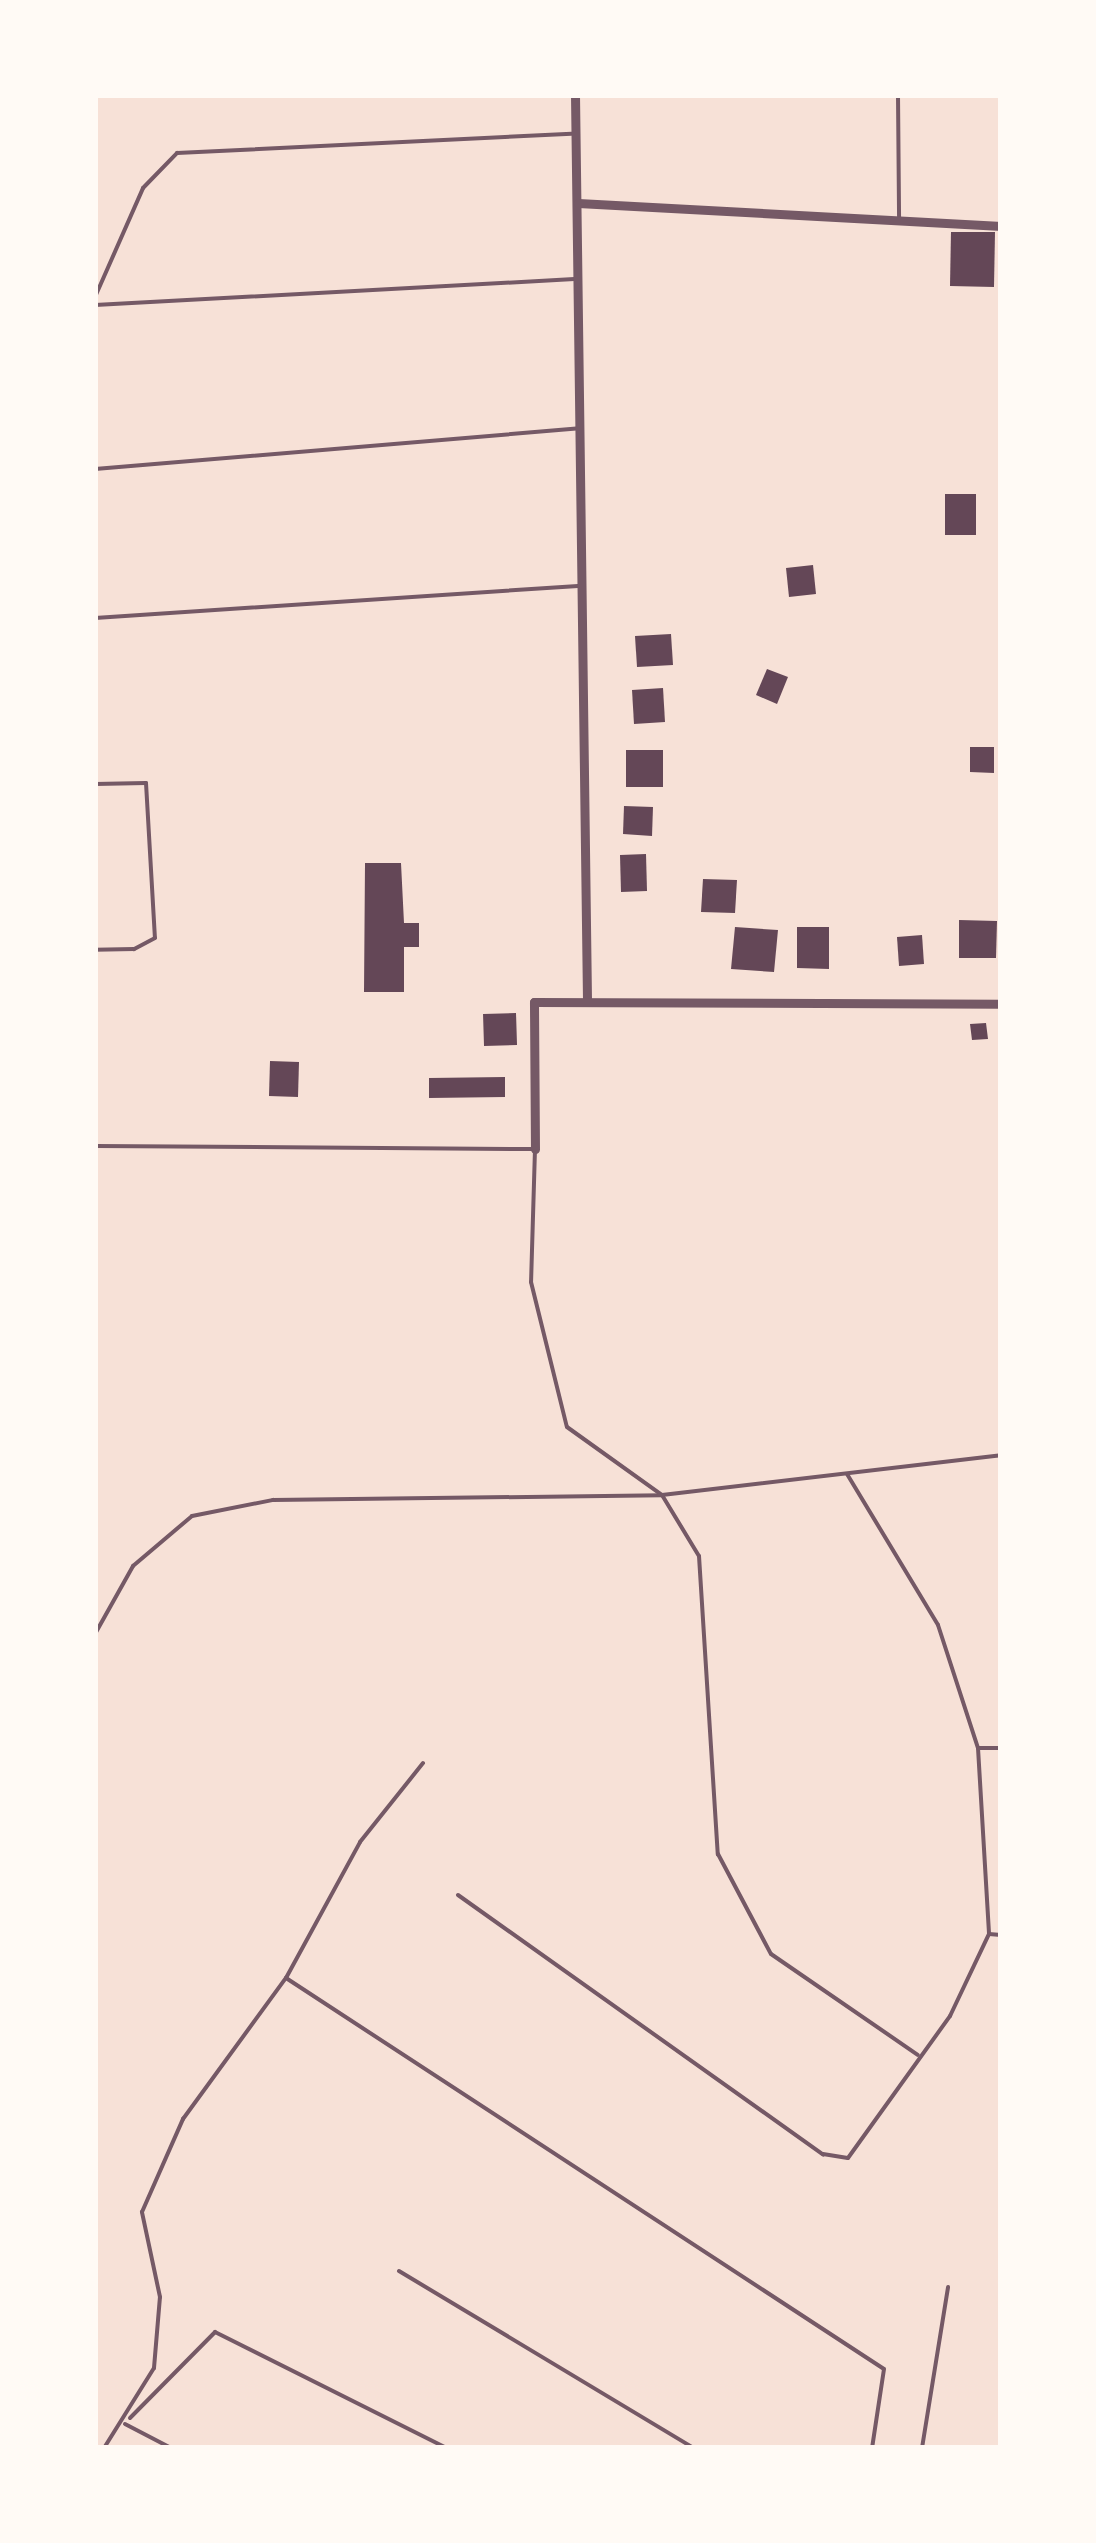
<!DOCTYPE html>
<html>
<head>
<meta charset="utf-8">
<style>
  body { margin:0 }
  #map { position:relative; width:1096px; height:2543px; overflow:hidden; background:#f7e1d7; font-family:"DejaVu Sans",sans-serif }
  div>[style] { position:absolute }
  .building>* { inset:0; background:#644757 }
  .service>* { height:4px; margin:-2px; padding:0 2px; transform-origin:2px; border-radius:2px; background:#755966 }
  .minor>* { height:9px; margin:-4.5px; padding:0 4.5px; transform-origin:4.5px; border-radius:4.5px; background:#755966 }
  span { translate:-50% -50%; white-space:nowrap; text-align:center; line-height:1.15; -webkit-text-stroke:8px #fffaf5; paint-order:stroke }
  .frame { position:absolute; inset:0; border:98px solid #fffaf5; pointer-events:none }
</style>
</head>
<body>
<div id="map">
  <div class="building">
    <i style="clip-path:polygon(951px 232px,995px 232px,994px 287px,950px 286px)"></i>
    <i style="clip-path:polygon(945px 494px,976px 494px,976px 535px,945px 535px)"></i>
    <i style="clip-path:polygon(813px 565px,816px 594px,789px 597px,786px 568px)"></i>
    <i style="clip-path:polygon(671px 634px,673px 665px,637px 667px,635px 636px)"></i>
    <i style="clip-path:polygon(767px 669px,788px 677px,777px 704px,756px 695px)"></i>
    <i style="clip-path:polygon(663px 688px,665px 722px,634px 724px,632px 690px)"></i>
    <i style="clip-path:polygon(970px 747px,994px 747px,994px 773px,970px 772px)"></i>
    <i style="clip-path:polygon(626px 750px,663px 750px,663px 787px,626px 787px)"></i>
    <i style="clip-path:polygon(624px 806px,653px 807px,652px 836px,623px 834px)"></i>
    <i style="clip-path:polygon(646px 854px,647px 891px,621px 892px,620px 855px)"></i>
    <i style="clip-path:polygon(365px 863px,401px 863px,404px 923px,419px 923px,419px 947px,404px 947px,404px 992px,364px 992px)"></i>
    <i style="clip-path:polygon(703px 879px,737px 880px,735px 913px,701px 912px)"></i>
    <i style="clip-path:polygon(959px 920px,997px 921px,996px 958px,959px 958px)"></i>
    <i style="clip-path:polygon(735px 927px,778px 930px,774px 972px,731px 969px)"></i>
    <i style="clip-path:polygon(797px 927px,829px 927px,829px 969px,797px 968px)"></i>
    <i style="clip-path:polygon(922px 935px,924px 964px,899px 966px,897px 937px)"></i>
    <i style="clip-path:polygon(516px 1013px,517px 1045px,484px 1046px,483px 1014px)"></i>
    <i style="clip-path:polygon(986px 1023px,988px 1039px,972px 1040px,970px 1024px)"></i>
    <i style="clip-path:polygon(270px 1061px,299px 1062px,298px 1097px,269px 1096px)"></i>
    <i style="clip-path:polygon(505px 1077px,505px 1097px,429px 1098px,429px 1078px)"></i>
  </div>
  <div class="service">
    <i style="left:898px;top:95px;width:126px;rotate:89.5deg"></i>
    <i style="left:95px;top:297px;width:119px;rotate:-66.2deg"></i>
    <i style="left:143px;top:188px;width:49px;rotate:-45.8deg"></i>
    <i style="left:177px;top:153px;width:395px;rotate:-2.8deg"></i>
    <i style="left:95px;top:305px;width:480px;rotate:-3.1deg"></i>
    <i style="left:95px;top:469px;width:483px;rotate:-4.8deg"></i>
    <i style="left:95px;top:618px;width:484px;rotate:-3.8deg"></i>
    <i style="left:95px;top:784px;width:51px;rotate:-1.1deg"></i>
    <i style="left:146px;top:783px;width:155px;rotate:86.7deg"></i>
    <i style="left:155px;top:938px;width:24px;rotate:152deg"></i>
    <i style="left:134px;top:949px;width:39px;rotate:179deg"></i>
    <i style="left:95px;top:1146px;width:440px;rotate:0.4deg"></i>
    <i style="left:535px;top:1149px;width:133px;rotate:91.7deg"></i>
    <i style="left:531px;top:1282px;width:149px;rotate:76.1deg"></i>
    <i style="left:567px;top:1427px;width:117px;rotate:35.6deg"></i>
    <i style="left:662px;top:1495px;width:71px;rotate:58.8deg"></i>
    <i style="left:699px;top:1556px;width:299px;rotate:86.4deg"></i>
    <i style="left:718px;top:1854px;width:113px;rotate:62.1deg"></i>
    <i style="left:771px;top:1954px;width:178px;rotate:34.5deg"></i>
    <i style="left:847px;top:1474px;width:176px;rotate:58.9deg"></i>
    <i style="left:938px;top:1625px;width:129px;rotate:72deg"></i>
    <i style="left:978px;top:1748px;width:186px;rotate:86.6deg"></i>
    <i style="left:989px;top:1934px;width:12px;rotate:5deg"></i>
    <i style="left:95px;top:1634px;width:78px;rotate:-60.8deg"></i>
    <i style="left:133px;top:1566px;width:77px;rotate:-40.3deg"></i>
    <i style="left:192px;top:1516px;width:83px;rotate:-11.2deg"></i>
    <i style="left:273px;top:1500px;width:389px;rotate:-0.7deg"></i>
    <i style="left:662px;top:1495px;width:341px;rotate:-6.7deg"></i>
    <i style="left:978px;top:1748px;width:23px"></i>
    <i style="left:458px;top:1895px;width:448px;rotate:35.4deg"></i>
    <i style="left:823px;top:2154px;width:25px;rotate:9deg"></i>
    <i style="left:848px;top:2158px;width:175px;rotate:-54.3deg"></i>
    <i style="left:950px;top:2016px;width:91px;rotate:-64.6deg"></i>
    <i style="left:286px;top:1978px;width:714px;rotate:33.18deg"></i>
    <i style="left:884px;top:2369px;width:80px;rotate:98.6deg"></i>
    <i style="left:399px;top:2271px;width:343px;rotate:31deg"></i>
    <i style="left:130px;top:2418px;width:121px;rotate:-45.3deg"></i>
    <i style="left:215px;top:2332px;width:259px;rotate:26.6deg"></i>
    <i style="left:125px;top:2424px;width:52px;rotate:27.6deg"></i>
    <i style="left:104px;top:2448px;width:94px;rotate:-58deg"></i>
    <i style="left:154px;top:2368px;width:71px;rotate:-85.2deg"></i>
    <i style="left:160px;top:2297px;width:87px;rotate:-102deg"></i>
    <i style="left:142px;top:2212px;width:102px;rotate:-66.2deg"></i>
    <i style="left:183px;top:2119px;width:175px;rotate:-53.9deg"></i>
    <i style="left:286px;top:1978px;width:155px;rotate:-61.4deg"></i>
    <i style="left:360px;top:1842px;width:101px;rotate:-51.4deg"></i>
    <i style="left:922px;top:2448px;width:163px;rotate:-80.8deg"></i>
  </div>
  <div class="minor">
    <i style="left:575px;top:95px;width:905px;rotate:89.24deg"></i>
    <i style="left:578px;top:203px;width:424px;rotate:3.1deg"></i>
    <i style="left:535px;top:1149px;width:147px;rotate:-90.4deg"></i>
    <i style="left:534px;top:1002px;width:467px;rotate:0.2deg"></i>
  </div>
  <div class="frame"></div>
</div>
</body>
</html>
